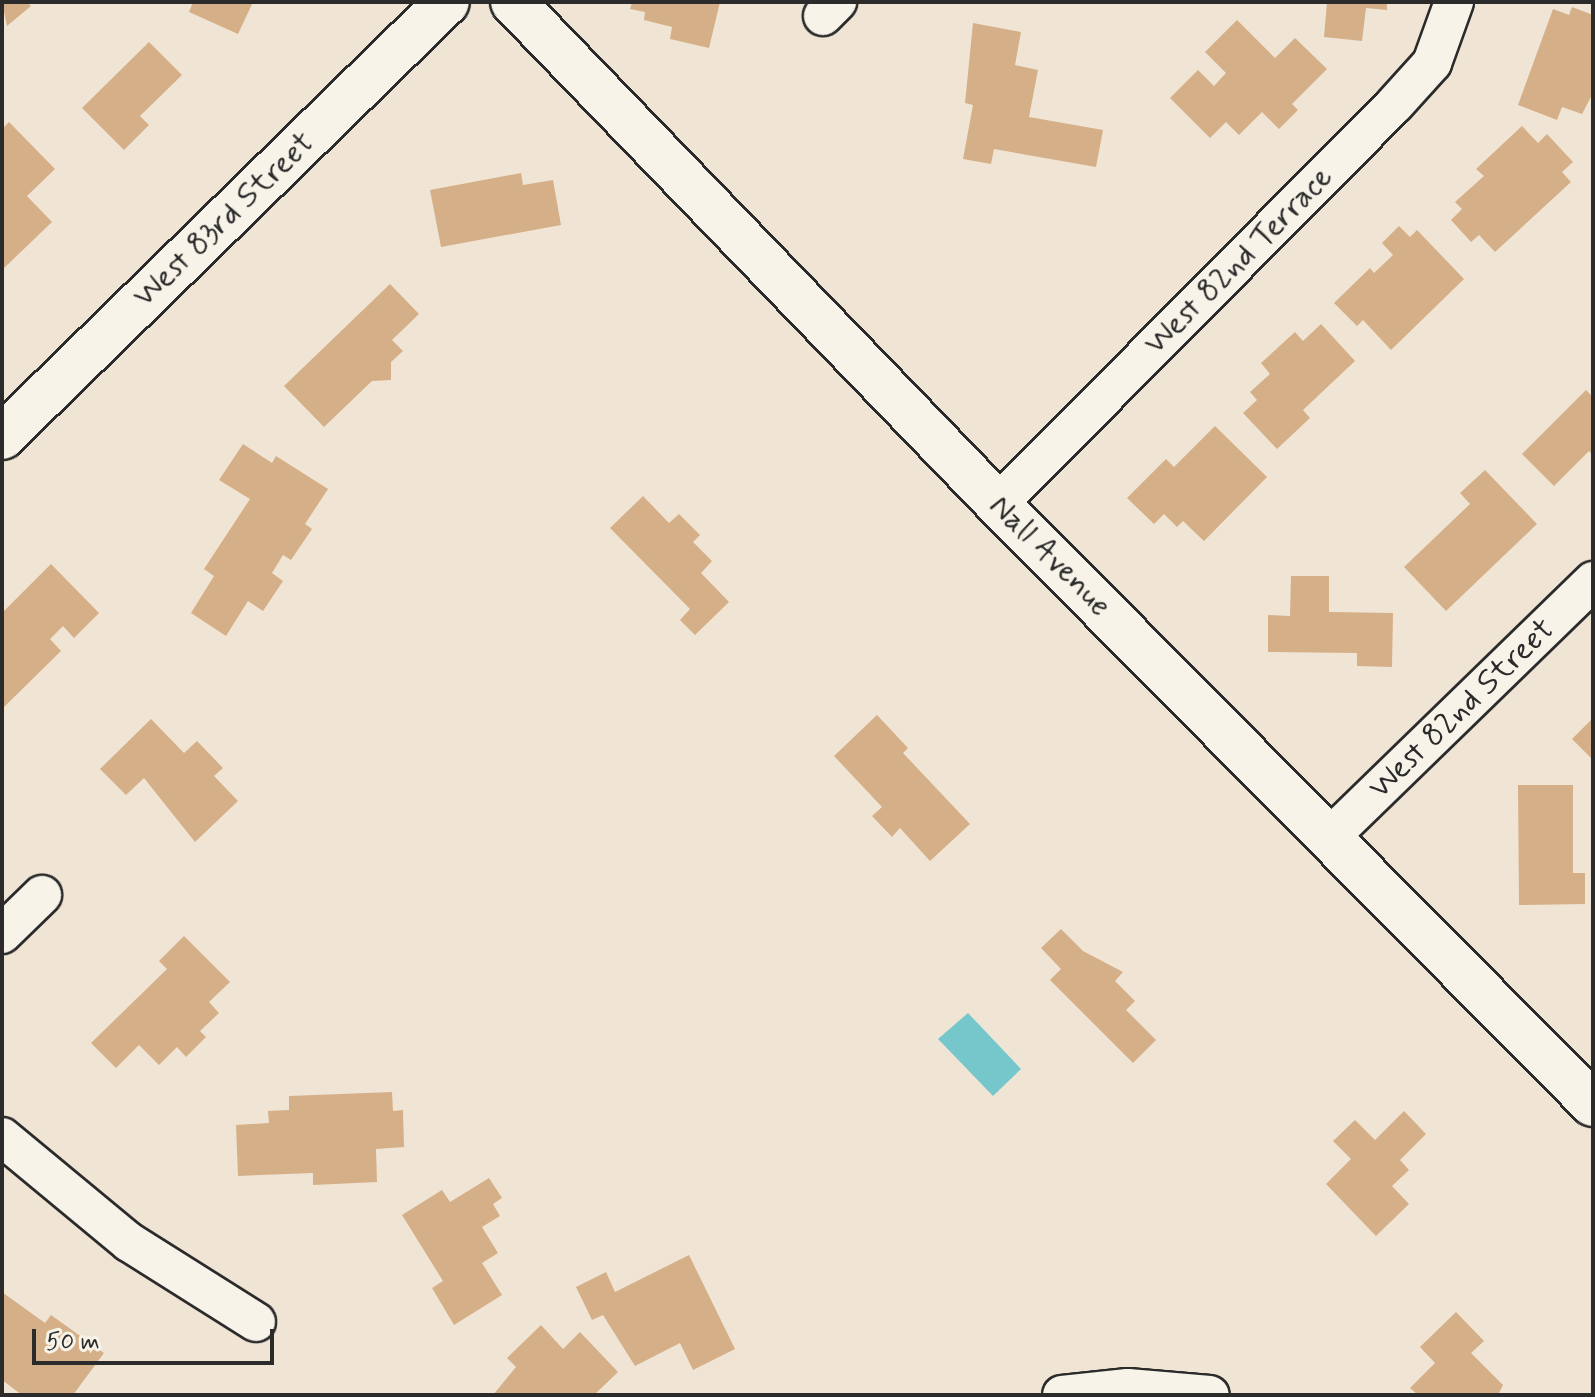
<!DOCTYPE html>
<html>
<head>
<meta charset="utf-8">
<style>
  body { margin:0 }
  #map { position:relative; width:1595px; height:1397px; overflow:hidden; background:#f0e5d5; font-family:Mynerve,sans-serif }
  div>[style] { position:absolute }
  .water>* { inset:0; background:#76c7cc }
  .building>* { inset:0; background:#d5af87 }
  .roads { filter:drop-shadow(2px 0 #2b2b2b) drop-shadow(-2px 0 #2b2b2b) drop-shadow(0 2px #2b2b2b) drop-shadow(0 -2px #2b2b2b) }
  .street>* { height:38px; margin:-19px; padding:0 19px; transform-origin:19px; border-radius:19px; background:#f7f3e8 }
  .secondary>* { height:44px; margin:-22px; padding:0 22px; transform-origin:22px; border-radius:22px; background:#f7f3e8 }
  span { translate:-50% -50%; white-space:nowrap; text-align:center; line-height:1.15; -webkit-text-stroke:6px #f7f3e8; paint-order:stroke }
  .street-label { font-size:32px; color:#2b2b2b }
  .frame { position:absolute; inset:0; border:4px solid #2b2b2b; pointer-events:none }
  .scale { position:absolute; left:32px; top:1329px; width:242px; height:36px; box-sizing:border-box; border:4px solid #2b2b2b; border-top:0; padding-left:10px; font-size:24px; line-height:28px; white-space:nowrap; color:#2b2b2b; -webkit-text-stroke:6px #f7f3e8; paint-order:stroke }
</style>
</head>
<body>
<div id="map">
  <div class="water">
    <i style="clip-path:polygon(968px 1013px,1021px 1069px,993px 1096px,938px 1039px)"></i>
  </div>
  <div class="building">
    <i style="clip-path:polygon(2px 2px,27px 2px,31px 6px,7px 26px)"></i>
    <i style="clip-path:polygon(193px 2px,253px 2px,238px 34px,189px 12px)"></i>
    <i style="clip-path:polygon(632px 2px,720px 2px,709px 48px,670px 39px,672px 27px,644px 20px,645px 12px,630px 9px)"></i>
    <i style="clip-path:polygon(1327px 2px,1387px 2px,1387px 10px,1366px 8px,1362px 41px,1324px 37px)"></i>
    <i style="clip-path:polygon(1572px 7px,1593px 15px,1593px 93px,1582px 114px,1562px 107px,1557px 120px,1518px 105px,1553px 9px,1569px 15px)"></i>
    <i style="clip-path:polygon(1237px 20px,1275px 58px,1295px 38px,1327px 69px,1292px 104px,1298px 110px,1279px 129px,1262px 112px,1239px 135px,1226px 122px,1210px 138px,1170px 98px,1198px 70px,1214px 86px,1226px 73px,1205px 52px)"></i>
    <i style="clip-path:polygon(973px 23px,1021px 32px,1015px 65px,1038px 70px,1029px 117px,1103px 130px,1096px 167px,994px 149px,991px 164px,963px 159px,973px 105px,965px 103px)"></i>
    <i style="clip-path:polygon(149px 42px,182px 75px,140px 116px,149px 125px,124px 150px,82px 108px)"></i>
    <i style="clip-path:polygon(9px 122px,55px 169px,27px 196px,52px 222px,2px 270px,2px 129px)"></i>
    <i style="clip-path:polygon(1522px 126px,1538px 143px,1547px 134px,1573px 162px,1562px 172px,1571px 182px,1495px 252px,1479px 235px,1471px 242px,1451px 220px,1462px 209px,1455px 202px,1484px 176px,1476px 169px)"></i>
    <i style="clip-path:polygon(521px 173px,523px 185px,553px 180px,561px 225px,441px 247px,430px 190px)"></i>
    <i style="clip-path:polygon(1399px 226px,1410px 237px,1417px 230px,1464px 279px,1391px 350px,1363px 320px,1357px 326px,1334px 303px,1370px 268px,1374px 273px,1393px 255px,1382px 243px)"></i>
    <i style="clip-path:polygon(390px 284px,419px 314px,392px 340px,403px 351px,391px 362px,391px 380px,372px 381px,324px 427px,284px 386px)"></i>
    <i style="clip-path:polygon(1321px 324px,1355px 361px,1303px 410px,1310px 418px,1277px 449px,1243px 413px,1257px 400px,1250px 392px,1270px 374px,1261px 363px,1295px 332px,1303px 341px)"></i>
    <i style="clip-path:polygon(1586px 390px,1593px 397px,1593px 455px,1589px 451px,1554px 486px,1522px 454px)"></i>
    <i style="clip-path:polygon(1215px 426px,1267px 477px,1204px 541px,1183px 521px,1177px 527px,1164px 514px,1154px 524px,1127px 498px,1166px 459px,1174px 467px)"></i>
    <i style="clip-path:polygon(243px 444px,272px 463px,276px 456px,328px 489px,305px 524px,312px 529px,291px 560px,283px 555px,272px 573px,283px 581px,263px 611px,248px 601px,226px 636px,191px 613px,214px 576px,204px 569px,250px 499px,219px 480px)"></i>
    <i style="clip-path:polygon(1485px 470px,1537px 524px,1446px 611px,1404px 567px,1470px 504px,1460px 493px)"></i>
    <i style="clip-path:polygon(643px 496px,669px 523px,679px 514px,700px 535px,693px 542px,712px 561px,701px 573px,729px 602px,695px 635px,680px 620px,690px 609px,610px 528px)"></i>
    <i style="clip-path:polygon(51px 564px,99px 613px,74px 638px,63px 626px,50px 639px,61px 651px,2px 709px,2px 613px)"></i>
    <i style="clip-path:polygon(1291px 576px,1329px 576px,1329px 612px,1393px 613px,1392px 667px,1357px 666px,1357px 653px,1268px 652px,1268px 615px,1290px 616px)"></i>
    <i style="clip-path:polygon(877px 715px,908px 748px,903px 753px,970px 824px,930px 861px,900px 828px,892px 837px,872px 816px,882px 807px,834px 756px)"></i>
    <i style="clip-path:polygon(1593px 718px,1593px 760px,1572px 739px)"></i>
    <i style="clip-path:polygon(151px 719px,184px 753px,197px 741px,223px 768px,214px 776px,238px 801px,195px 842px,144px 778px,126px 795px,100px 769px)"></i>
    <i style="clip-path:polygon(1518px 785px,1573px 785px,1573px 873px,1585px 873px,1585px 904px,1519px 905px)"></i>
    <i style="clip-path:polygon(1061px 929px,1083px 951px,1123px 972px,1115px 981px,1135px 1001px,1126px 1010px,1156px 1040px,1133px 1063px,1050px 980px,1061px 969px,1041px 948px)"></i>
    <i style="clip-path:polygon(184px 936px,230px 982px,209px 1002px,219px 1013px,200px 1031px,206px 1037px,186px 1057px,177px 1047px,159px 1065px,139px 1045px,116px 1068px,91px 1043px,167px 969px,159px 961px)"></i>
    <i style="clip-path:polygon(392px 1092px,393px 1111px,403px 1110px,404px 1147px,376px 1149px,377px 1182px,313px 1185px,313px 1173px,238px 1176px,236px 1125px,269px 1123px,268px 1111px,289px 1110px,289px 1096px)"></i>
    <i style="clip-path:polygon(1404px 1111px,1426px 1134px,1400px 1160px,1409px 1170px,1392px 1186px,1409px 1204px,1376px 1236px,1326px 1184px,1351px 1159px,1333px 1141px,1355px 1120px,1375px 1140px)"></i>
    <i style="clip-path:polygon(489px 1178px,502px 1198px,493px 1204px,500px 1216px,482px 1227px,498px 1253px,482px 1263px,502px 1295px,454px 1325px,432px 1288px,443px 1281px,402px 1215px,442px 1190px,450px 1202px)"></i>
    <i style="clip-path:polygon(689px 1255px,735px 1349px,693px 1370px,680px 1343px,635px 1366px,603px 1315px,592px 1320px,576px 1287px,606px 1272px,615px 1292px)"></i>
    <i style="clip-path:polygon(2px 1292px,45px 1323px,51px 1315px,104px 1353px,73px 1395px,22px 1395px,2px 1380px)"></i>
    <i style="clip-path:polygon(1456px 1312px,1484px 1341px,1471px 1353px,1503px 1385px,1498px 1395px,1418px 1395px,1410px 1388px,1435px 1363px,1420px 1347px)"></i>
    <i style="clip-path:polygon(541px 1325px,563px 1349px,580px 1332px,618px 1372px,594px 1395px,493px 1395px,516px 1367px,507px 1358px)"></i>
  </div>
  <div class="roads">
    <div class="street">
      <i style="left:823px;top:16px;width:20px;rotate:-45deg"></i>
      <i style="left:998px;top:504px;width:562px;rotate:-45.22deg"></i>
      <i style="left:1394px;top:105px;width:57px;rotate:-47.9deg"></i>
      <i style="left:1432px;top:63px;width:65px;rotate:-70.2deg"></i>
      <i style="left:1331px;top:836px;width:366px;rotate:-44.2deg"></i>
      <i style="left:2px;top:934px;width:56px;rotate:-44.3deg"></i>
      <i style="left:2px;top:1137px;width:165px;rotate:39.6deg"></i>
      <i style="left:129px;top:1242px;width:150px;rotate:32.2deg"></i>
      <i style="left:1062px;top:1395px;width:66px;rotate:-6.1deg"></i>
      <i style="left:1128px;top:1388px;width:82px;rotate:4.9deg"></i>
    </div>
    <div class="secondary">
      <i style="left:513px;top:2px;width:698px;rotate:45.99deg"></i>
      <i style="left:998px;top:504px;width:845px;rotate:45.24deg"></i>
      <i style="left:2px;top:437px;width:622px;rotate:-44.35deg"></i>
    </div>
  </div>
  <div class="street-label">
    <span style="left:224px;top:220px;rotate:-44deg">West 83rd Street</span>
    <span style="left:1239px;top:261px;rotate:-45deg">West 82nd Terrace</span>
    <span style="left:1050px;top:556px;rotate:45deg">Nall Avenue</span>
    <span style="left:1462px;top:709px;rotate:-44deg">West 82nd Street</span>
  </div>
  <div class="frame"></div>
  <div class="scale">50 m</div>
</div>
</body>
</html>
